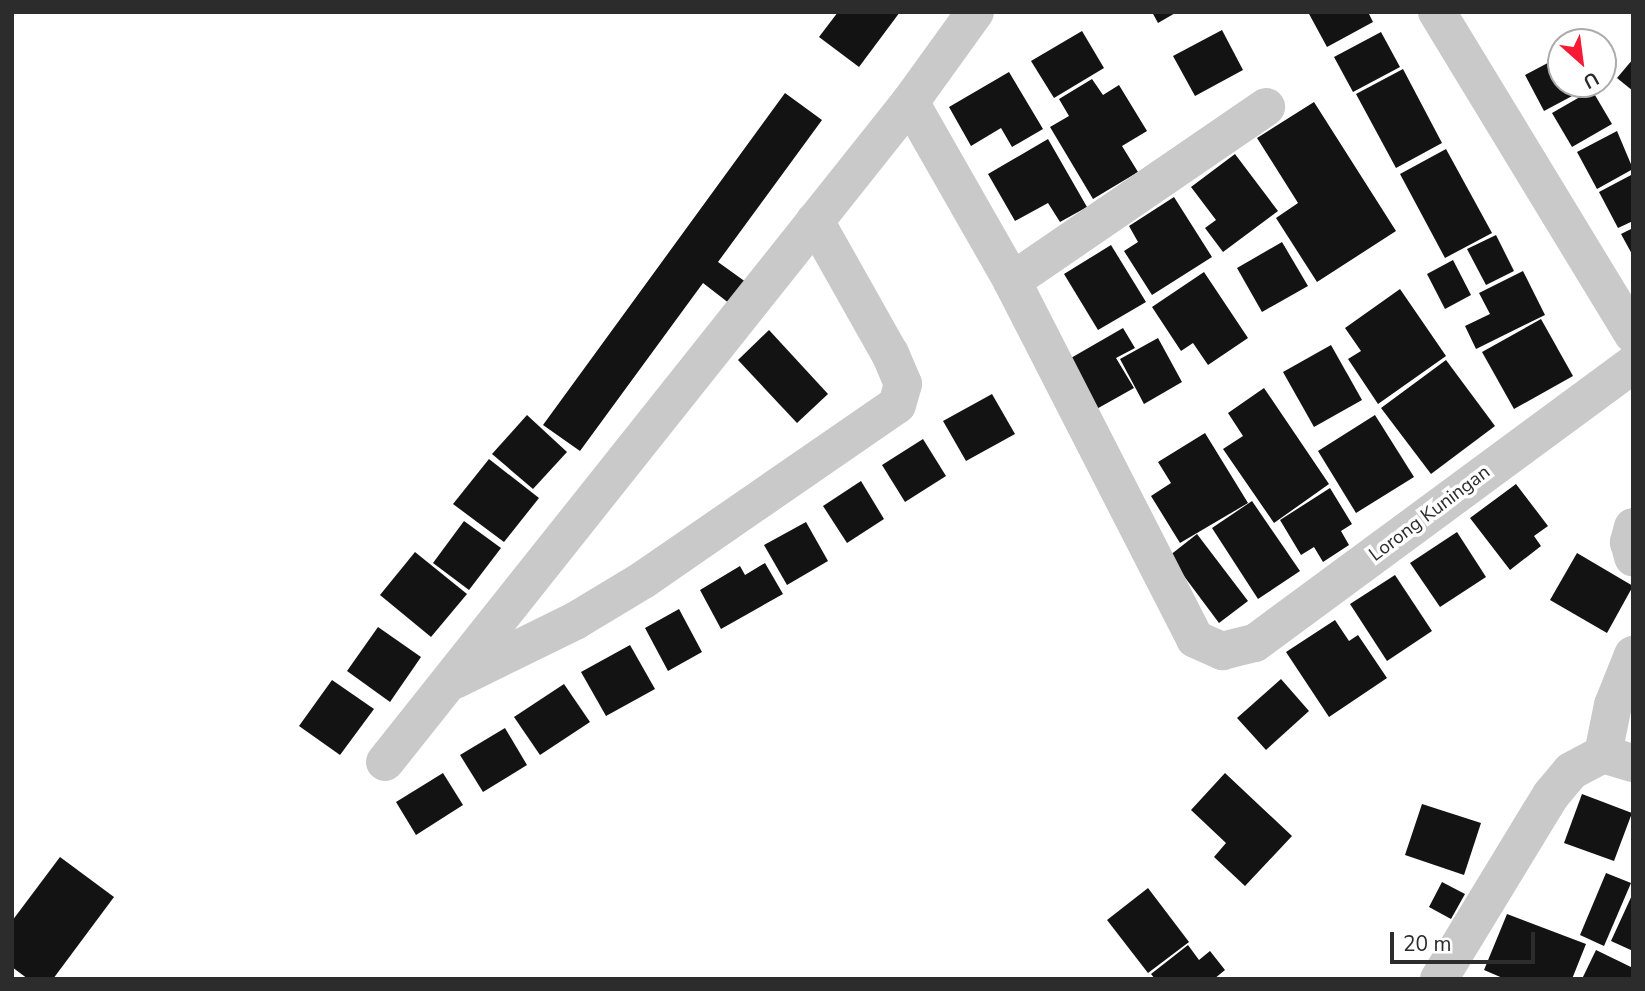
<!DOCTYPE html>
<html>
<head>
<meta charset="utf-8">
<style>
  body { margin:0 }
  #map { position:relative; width:1645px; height:991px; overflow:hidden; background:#fff; font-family:"Nunito Sans",sans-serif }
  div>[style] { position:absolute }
  .building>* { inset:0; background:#131313 }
  .minor>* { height:38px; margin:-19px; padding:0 19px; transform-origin:19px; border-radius:19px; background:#c9c9c9 }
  span { translate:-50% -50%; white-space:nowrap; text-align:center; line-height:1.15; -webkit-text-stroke:7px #fff; paint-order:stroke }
  .street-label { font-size:19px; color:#2c2c2c }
  .frame { position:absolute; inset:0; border:14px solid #2c2c2c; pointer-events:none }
  .north { position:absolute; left:1547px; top:28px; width:70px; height:70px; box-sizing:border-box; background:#fff; border:2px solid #ababab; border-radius:50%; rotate:152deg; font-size:19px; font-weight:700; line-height:28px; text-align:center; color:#2c2c2c }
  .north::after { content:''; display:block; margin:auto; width:24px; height:32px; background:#f71a36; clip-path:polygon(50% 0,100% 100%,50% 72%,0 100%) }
  .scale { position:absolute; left:1390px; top:932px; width:145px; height:32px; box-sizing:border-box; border:4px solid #2c2c2c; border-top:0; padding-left:9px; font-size:21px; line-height:24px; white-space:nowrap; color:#2c2c2c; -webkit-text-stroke:5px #fff; paint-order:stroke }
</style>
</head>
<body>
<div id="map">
  <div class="building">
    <i style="clip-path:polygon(838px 12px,900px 12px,859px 67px,819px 37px)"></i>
    <i style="clip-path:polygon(1152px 12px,1177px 12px,1158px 23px)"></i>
    <i style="clip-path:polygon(1308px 12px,1368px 12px,1373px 22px,1327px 47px)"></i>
    <i style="clip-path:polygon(1222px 30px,1243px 70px,1195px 96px,1173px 56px)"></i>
    <i style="clip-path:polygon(1082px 31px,1104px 68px,1054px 98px,1031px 61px)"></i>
    <i style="clip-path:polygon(1381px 32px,1400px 67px,1353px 92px,1334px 57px)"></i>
    <i style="clip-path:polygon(1561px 56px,1561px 84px,1589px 87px,1544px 111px,1525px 75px)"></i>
    <i style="clip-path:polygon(1633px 59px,1633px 91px,1617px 78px)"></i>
    <i style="clip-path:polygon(1403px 69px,1442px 143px,1396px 168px,1356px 94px)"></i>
    <i style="clip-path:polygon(1009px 72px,1043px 129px,1012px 147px,1001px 128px,971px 146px,949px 107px)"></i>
    <i style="clip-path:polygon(1092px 79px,1103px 95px,1119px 85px,1147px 131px,1122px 146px,1138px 172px,1093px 199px,1050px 127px,1069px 116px,1059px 99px)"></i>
    <i style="clip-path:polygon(1592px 90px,1612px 124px,1572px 147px,1552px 113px)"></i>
    <i style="clip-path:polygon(785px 93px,822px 120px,718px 262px,750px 285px,734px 307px,703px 283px,580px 451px,543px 425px)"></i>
    <i style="clip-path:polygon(1314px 102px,1396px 231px,1317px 282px,1276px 218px,1298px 203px,1257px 138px)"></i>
    <i style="clip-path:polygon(1617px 131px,1633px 169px,1597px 189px,1577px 152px)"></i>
    <i style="clip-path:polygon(1048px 139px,1087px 207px,1060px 222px,1048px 203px,1015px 221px,988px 174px)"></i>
    <i style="clip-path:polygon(1446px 149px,1492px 233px,1445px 258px,1400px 174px)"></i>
    <i style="clip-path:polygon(1235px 154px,1278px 211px,1223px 252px,1205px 228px,1216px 220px,1191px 187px)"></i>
    <i style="clip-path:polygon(1633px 174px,1633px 221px,1618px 228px,1599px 192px)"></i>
    <i style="clip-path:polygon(1174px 197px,1212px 257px,1152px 295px,1124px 251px,1138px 242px,1129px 226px)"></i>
    <i style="clip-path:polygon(1633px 228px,1633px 256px,1621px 234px)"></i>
    <i style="clip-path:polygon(1496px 235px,1514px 271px,1486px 285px,1467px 249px)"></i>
    <i style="clip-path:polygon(1282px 242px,1308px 286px,1262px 312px,1237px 268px)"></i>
    <i style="clip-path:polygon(1111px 245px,1146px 302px,1098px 330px,1064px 274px)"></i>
    <i style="clip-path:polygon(1453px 260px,1471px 295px,1445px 309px,1427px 274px)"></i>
    <i style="clip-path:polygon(1523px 271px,1545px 315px,1476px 349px,1465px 326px,1490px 314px,1479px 293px)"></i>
    <i style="clip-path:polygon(1204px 272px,1248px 338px,1208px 365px,1193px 343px,1181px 351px,1152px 307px)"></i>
    <i style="clip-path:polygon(1400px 289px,1446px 356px,1378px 404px,1348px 359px,1361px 351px,1345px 328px)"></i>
    <i style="clip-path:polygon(1541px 319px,1573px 376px,1514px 409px,1482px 352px)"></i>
    <i style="clip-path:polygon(1123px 328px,1135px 348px,1116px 358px,1134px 388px,1093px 411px,1064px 362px)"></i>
    <i style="clip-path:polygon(769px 330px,828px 394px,797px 423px,738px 360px)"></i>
    <i style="clip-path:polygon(1158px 338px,1182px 382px,1144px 404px,1120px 359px)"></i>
    <i style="clip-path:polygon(1331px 345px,1362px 400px,1314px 427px,1283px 372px)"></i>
    <i style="clip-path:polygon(1446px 360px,1495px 426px,1431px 474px,1381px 408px)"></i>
    <i style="clip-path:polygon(1264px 388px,1329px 484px,1274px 523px,1223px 449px,1243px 436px,1228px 413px)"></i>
    <i style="clip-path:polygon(992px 394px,1015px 434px,966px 461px,943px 421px)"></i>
    <i style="clip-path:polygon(527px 415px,567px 452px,533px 489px,492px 454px)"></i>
    <i style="clip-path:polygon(1375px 415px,1414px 477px,1356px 513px,1318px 451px)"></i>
    <i style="clip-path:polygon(1205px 433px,1248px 503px,1180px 543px,1151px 496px,1171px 483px,1158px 462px)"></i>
    <i style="clip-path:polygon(923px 439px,946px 476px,905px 502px,882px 465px)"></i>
    <i style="clip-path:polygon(489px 459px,539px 498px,504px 542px,453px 504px)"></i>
    <i style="clip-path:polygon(861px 481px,884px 519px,847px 543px,823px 506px)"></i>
    <i style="clip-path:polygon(1516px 484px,1548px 526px,1534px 536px,1541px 546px,1510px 570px,1470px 518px)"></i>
    <i style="clip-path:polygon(1330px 488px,1352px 524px,1341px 531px,1349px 545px,1323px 562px,1314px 547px,1301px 555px,1280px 520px)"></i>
    <i style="clip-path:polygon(1252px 501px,1300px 571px,1258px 599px,1212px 528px)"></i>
    <i style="clip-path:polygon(464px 521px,501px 548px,469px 590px,433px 563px)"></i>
    <i style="clip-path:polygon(806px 522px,828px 561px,787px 585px,764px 545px)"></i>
    <i style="clip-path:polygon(1457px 532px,1486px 577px,1440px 607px,1410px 563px)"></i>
    <i style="clip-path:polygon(1197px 534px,1248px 601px,1219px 623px,1169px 556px)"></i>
    <i style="clip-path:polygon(415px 552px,467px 594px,431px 637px,380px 595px)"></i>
    <i style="clip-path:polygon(1577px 553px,1633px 586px,1607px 633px,1550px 600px)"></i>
    <i style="clip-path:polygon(765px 563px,783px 594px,721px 629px,700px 590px,740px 566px,745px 575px)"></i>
    <i style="clip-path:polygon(1395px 575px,1432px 631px,1387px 661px,1350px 604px)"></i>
    <i style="clip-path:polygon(679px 609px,702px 652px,668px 671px,645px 628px)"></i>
    <i style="clip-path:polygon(1335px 620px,1349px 641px,1358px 635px,1387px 678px,1329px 717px,1286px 652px)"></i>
    <i style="clip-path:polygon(378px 627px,421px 657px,390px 702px,347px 671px)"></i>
    <i style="clip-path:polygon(630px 645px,655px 689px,606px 716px,581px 672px)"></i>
    <i style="clip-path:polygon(1281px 679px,1309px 711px,1266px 750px,1237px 718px)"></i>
    <i style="clip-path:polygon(332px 680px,374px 709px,340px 755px,299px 726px)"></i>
    <i style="clip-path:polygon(564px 684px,590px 722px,540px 755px,514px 717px)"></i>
    <i style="clip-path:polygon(505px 728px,527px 765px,483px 792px,460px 755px)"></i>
    <i style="clip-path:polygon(443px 773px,463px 805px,416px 835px,396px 802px)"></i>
    <i style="clip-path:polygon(1225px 773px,1292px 836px,1245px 886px,1214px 857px,1226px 843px,1191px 810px)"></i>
    <i style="clip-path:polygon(1582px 794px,1632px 813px,1614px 861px,1564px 843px)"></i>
    <i style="clip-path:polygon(1422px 804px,1481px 823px,1464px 875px,1405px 855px)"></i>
    <i style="clip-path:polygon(60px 857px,114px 897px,53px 979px,28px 979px,12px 967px,12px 921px)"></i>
    <i style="clip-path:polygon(1606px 873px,1631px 883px,1604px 946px,1580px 935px)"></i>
    <i style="clip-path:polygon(1442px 882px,1465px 894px,1451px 919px,1429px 907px)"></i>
    <i style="clip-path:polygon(1148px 888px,1189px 942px,1148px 973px,1107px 920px)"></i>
    <i style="clip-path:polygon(1633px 893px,1633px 951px,1611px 941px)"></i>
    <i style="clip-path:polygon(1507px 914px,1586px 944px,1572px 979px,1505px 979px,1484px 970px)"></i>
    <i style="clip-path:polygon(1188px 945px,1199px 960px,1210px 951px,1225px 970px,1214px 979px,1155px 979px,1151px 974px)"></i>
    <i style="clip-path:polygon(1596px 950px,1633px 968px,1632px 979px,1582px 979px)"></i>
  </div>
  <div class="minor">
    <i style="left:975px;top:12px;width:111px;rotate:125.8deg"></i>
    <i style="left:910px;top:102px;width:206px;rotate:60.3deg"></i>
    <i style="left:1012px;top:281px;width:402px;rotate:62.9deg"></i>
    <i style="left:1195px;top:639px;width:30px;rotate:24deg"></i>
    <i style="left:1222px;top:651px;width:34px;rotate:-14deg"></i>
    <i style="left:1255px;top:643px;width:470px;rotate:-36.4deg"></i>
    <i style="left:1437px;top:12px;width:377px;rotate:58.7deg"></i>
    <i style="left:1012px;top:281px;width:308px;rotate:-34.4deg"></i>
    <i style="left:1633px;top:527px;width:16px;rotate:105deg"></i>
    <i style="left:1629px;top:542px;width:16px;rotate:75deg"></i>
    <i style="left:455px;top:680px;width:134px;rotate:-26.2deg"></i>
    <i style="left:575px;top:621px;width:79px;rotate:-31.1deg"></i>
    <i style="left:643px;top:580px;width:308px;rotate:-34.6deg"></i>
    <i style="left:897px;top:405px;width:22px;rotate:-74deg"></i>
    <i style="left:903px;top:384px;width:33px;rotate:-113deg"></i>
    <i style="left:890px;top:354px;width:153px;rotate:-119.4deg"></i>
    <i style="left:1603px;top:754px;width:50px;rotate:-78.5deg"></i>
    <i style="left:1613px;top:705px;width:54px;rotate:-68.2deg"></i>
    <i style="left:385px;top:762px;width:843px;rotate:-51.5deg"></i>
    <i style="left:1439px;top:979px;width:215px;rotate:-58.7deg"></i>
    <i style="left:1551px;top:795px;width:31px;rotate:-50deg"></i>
    <i style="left:1571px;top:771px;width:36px;rotate:-28deg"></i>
    <i style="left:1603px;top:754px;width:31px;rotate:17deg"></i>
  </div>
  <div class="street-label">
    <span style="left:1430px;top:514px;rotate:-37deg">Lorong Kuningan</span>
  </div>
  <div class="frame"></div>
  <div class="north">U</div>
  <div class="scale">20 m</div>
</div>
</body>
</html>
